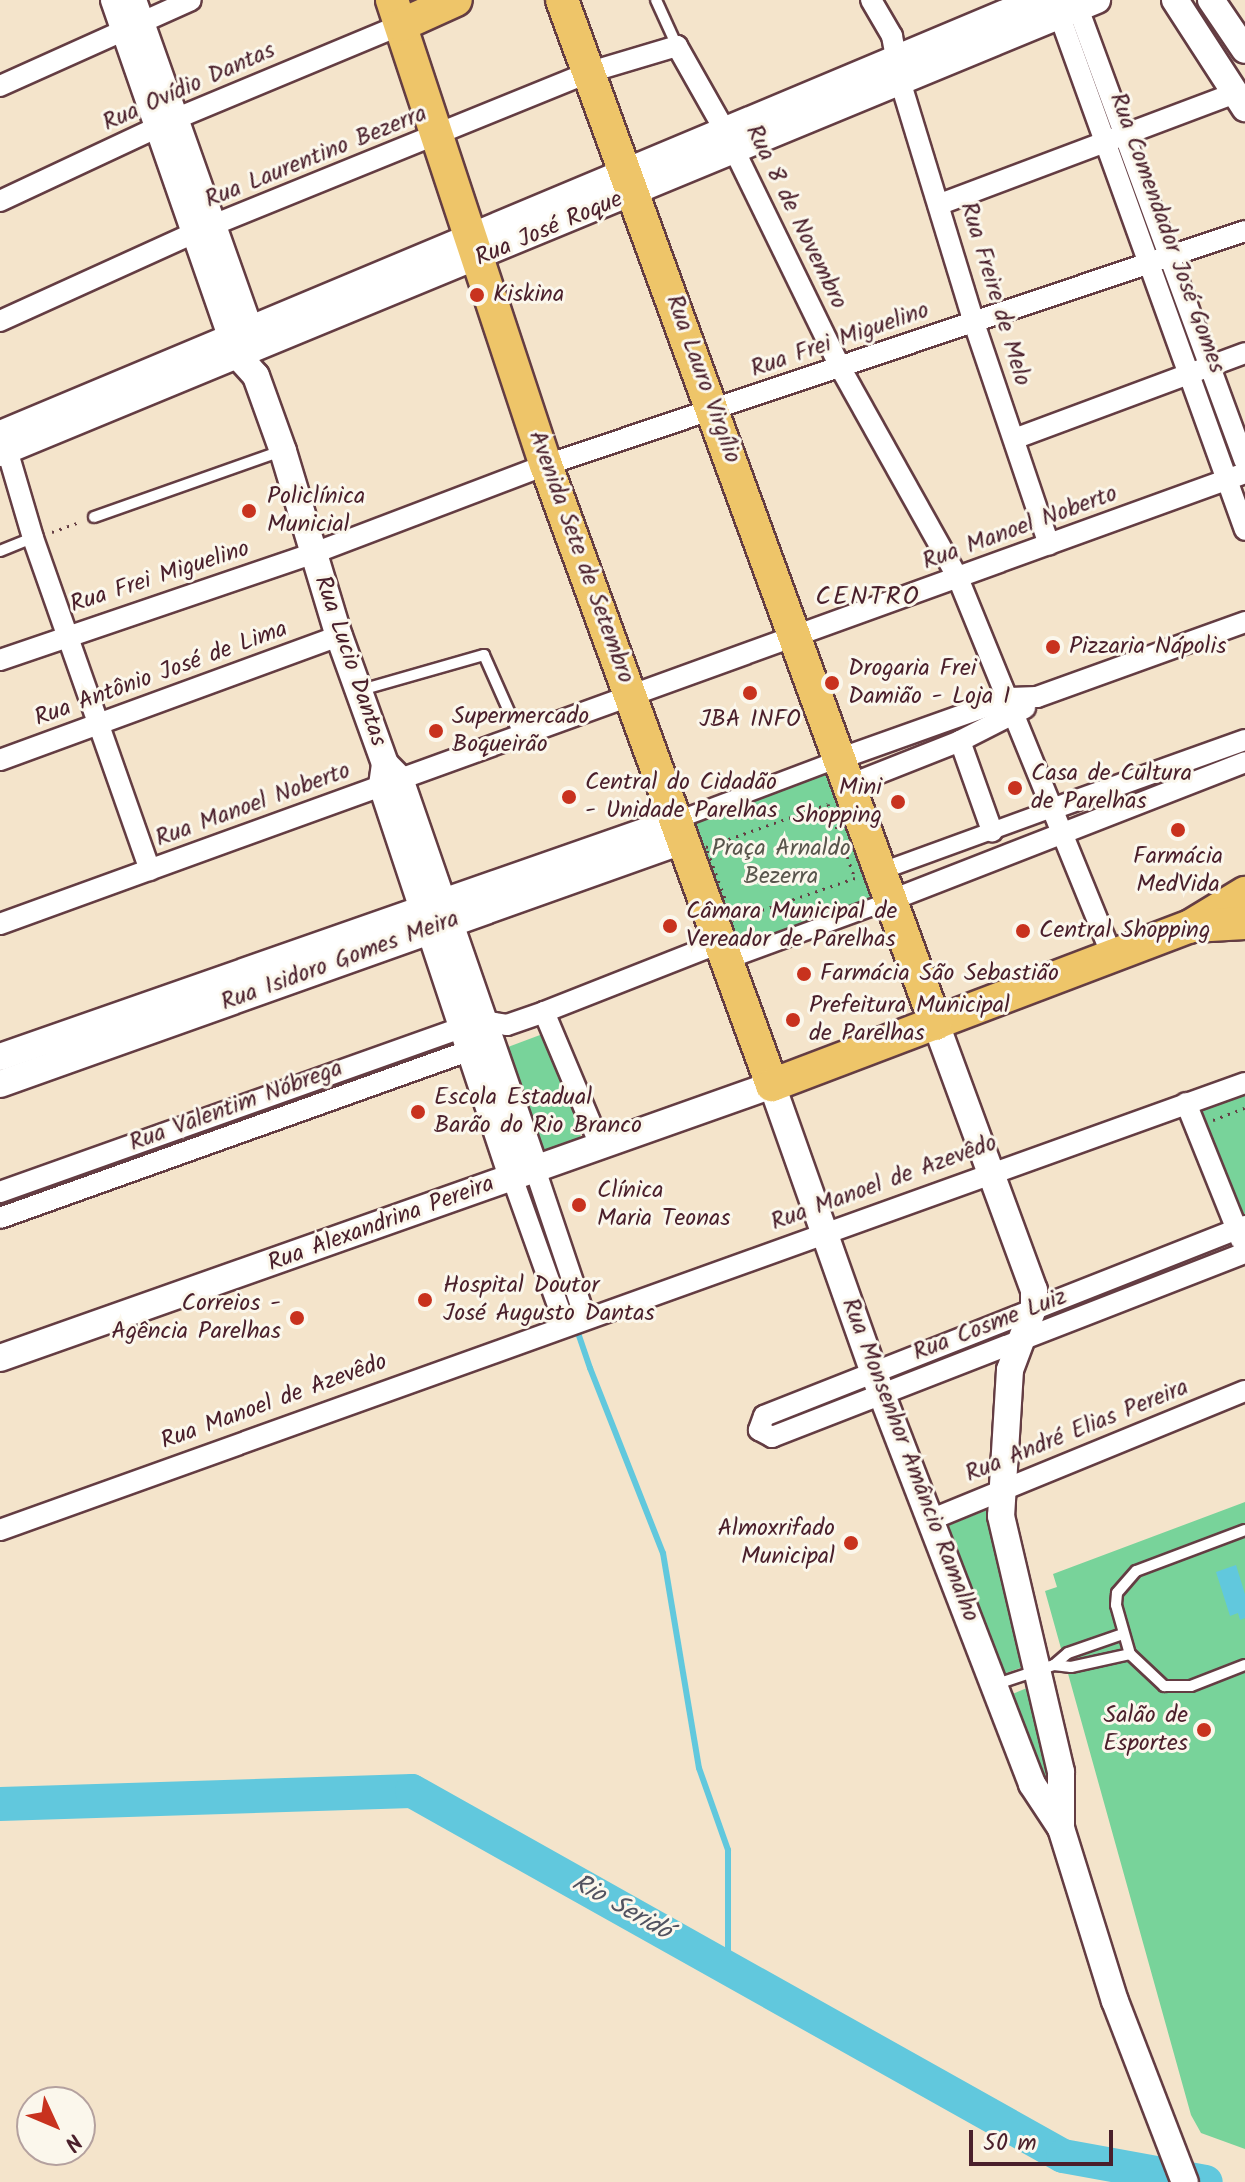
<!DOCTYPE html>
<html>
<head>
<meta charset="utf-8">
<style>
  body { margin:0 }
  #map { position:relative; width:1245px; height:2182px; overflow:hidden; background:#f4e4cb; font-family:Kalam,sans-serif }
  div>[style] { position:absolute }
  .green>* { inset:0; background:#78d39a }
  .water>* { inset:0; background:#61c8dd }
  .stream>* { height:6px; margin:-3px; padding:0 3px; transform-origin:3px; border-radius:3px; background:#61c8dd }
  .river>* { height:34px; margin:-17px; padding:0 17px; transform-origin:17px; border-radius:17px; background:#61c8dd }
  .path>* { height:3px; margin-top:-1.5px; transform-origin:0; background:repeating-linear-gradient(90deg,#643d43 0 2px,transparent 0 8px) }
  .roads { filter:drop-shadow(2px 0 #643d43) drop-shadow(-2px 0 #643d43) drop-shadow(0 2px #643d43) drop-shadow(0 -2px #643d43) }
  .service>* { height:10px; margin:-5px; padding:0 5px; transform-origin:5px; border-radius:5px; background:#fff }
  .pedestrian>* { height:16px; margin:-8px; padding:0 8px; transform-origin:8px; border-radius:8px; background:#fff }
  .minor>* { height:20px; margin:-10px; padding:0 10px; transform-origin:10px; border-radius:10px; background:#fff }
  .tertiary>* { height:26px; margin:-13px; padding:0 13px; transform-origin:13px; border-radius:13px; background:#fff }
  .primary>* { height:32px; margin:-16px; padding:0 16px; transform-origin:16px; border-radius:16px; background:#eec569 }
  .dots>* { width:22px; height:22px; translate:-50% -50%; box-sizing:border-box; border:4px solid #fbf7ec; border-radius:50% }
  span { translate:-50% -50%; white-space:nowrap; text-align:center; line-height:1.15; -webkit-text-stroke:6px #fbf7ec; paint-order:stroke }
  .street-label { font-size:24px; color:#4a1f2b }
  .poi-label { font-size:24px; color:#4a1f2b }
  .left { translate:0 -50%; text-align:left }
  .right { translate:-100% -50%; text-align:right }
  .park-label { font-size:24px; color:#58554c }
  .neighbourhood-label { font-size:26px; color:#4a1f2b; letter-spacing:2px }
  .water-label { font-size:26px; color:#515260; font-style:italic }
  .north { position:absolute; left:16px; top:2086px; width:80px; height:80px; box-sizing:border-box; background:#fbf7ec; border:2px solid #b4a19f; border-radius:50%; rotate:134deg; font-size:22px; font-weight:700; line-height:32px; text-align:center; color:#4a1f2b }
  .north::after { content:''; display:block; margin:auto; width:28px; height:36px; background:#c8321e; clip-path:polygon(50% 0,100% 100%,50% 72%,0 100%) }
  .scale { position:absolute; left:969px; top:2130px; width:144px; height:36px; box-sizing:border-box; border:4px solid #4a1f2b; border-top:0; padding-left:10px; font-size:24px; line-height:28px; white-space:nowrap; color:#4a1f2b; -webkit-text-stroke:6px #fbf7ec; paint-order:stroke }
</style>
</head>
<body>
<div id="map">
  <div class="green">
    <i style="clip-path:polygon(829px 759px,828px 777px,873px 899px,886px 913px,732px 966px,675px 816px)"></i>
    <i style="clip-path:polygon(540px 1035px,545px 1036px,583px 1128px,578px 1143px,542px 1153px,503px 1049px)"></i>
    <i style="clip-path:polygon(1245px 1093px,1245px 1217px,1241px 1219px,1200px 1118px,1205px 1106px)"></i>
    <i style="clip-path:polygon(1245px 1502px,1245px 2149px,1201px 2133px,1191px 2115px,1045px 1591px,1057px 1587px,1053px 1574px)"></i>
    <i style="clip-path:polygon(999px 1505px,1034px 1663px,998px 1676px,940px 1529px)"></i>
    <i style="clip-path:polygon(1039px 1683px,1057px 1775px,1047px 1802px,1005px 1697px)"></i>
  </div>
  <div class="water">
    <i style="clip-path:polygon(1236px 1565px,1245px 1594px,1245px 1618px,1240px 1620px,1238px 1613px,1230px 1616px,1216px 1572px)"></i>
  </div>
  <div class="stream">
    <i style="left:526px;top:1180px;width:199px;rotate:71.2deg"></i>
    <i style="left:590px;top:1368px;width:199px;rotate:68.5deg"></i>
    <i style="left:663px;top:1553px;width:218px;rotate:80.5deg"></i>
    <i style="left:699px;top:1768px;width:87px;rotate:70.5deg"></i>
    <i style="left:728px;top:1850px;width:118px;rotate:90deg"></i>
  </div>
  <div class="river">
    <i style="left:0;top:1804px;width:412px;rotate:-1.8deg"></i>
    <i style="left:412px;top:1791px;width:746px;rotate:29.28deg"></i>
    <i style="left:1063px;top:2156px;width:145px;rotate:10.3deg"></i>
  </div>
  <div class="path">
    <i style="left:52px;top:532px;width:29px;rotate:-20deg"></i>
    <i style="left:828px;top:804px;width:79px;rotate:70deg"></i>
    <i style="left:855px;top:878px;width:129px;rotate:161deg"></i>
    <i style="left:733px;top:920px;width:78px;rotate:-110.3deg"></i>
    <i style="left:706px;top:847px;width:129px;rotate:-19.4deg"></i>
    <i style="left:1213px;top:1120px;width:34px;rotate:-21deg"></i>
  </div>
  <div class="roads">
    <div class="service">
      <i style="left:656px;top:0;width:51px;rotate:65.5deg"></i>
      <i style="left:94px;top:517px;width:198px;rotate:-19.4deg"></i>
      <i style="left:0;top:551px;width:35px;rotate:-22deg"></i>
      <i style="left:361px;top:690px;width:128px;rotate:-15.9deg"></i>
      <i style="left:484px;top:655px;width:86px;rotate:66.1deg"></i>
      <i style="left:1245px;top:1530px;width:116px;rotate:159.4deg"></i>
      <i style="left:1136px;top:1571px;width:29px;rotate:131deg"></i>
      <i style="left:1117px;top:1593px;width:12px;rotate:95deg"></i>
      <i style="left:1116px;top:1605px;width:51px;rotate:74.1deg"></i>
      <i style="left:1130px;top:1654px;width:47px;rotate:43.3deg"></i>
      <i style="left:1164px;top:1686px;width:27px"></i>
      <i style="left:1191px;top:1686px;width:58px;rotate:-21.3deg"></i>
      <i style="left:1054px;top:1665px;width:18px;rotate:-41deg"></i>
      <i style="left:1068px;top:1653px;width:58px;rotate:-19.1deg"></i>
      <i style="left:997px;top:1684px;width:60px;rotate:-18.4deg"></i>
      <i style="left:1054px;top:1665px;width:17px;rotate:7deg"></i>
      <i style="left:1071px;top:1667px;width:60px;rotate:-12.4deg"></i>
    </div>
    <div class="pedestrian">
      <i style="left:675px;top:821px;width:175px;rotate:-20.7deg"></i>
      <i style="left:879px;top:872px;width:187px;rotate:-20deg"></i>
      <i style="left:726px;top:961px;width:174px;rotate:-20.2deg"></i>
    </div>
    <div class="minor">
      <i style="left:871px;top:0;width:42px;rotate:59.7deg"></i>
      <i style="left:892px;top:36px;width:49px;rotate:79.4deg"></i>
      <i style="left:901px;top:84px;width:247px;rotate:73deg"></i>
      <i style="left:973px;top:320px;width:237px;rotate:71.3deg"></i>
      <i style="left:1054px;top:0;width:563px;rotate:70.18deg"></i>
      <i style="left:1075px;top:0;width:491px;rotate:69.8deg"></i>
      <i style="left:0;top:86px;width:209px;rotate:-24.2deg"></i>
      <i style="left:0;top:201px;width:193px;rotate:-25.1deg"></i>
      <i style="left:175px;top:119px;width:245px;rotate:-22.6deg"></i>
      <i style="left:940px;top:204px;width:315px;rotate:-20.6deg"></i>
      <i style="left:0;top:321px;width:215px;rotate:-24.4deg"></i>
      <i style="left:196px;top:232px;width:425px;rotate:-22.1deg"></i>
      <i style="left:590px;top:72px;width:91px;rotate:-16.6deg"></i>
      <i style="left:677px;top:46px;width:98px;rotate:60.5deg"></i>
      <i style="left:725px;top:131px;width:263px;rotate:64deg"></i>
      <i style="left:840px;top:367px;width:242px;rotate:60.8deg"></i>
      <i style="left:958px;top:578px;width:409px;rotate:67.8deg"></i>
      <i style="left:3px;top:436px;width:106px;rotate:73.6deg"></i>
      <i style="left:33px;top:538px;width:352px;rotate:70.6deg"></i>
      <i style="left:1014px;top:439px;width:246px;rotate:-20.4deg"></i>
      <i style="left:0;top:660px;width:332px;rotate:-18.8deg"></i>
      <i style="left:314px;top:553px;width:248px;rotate:-20.8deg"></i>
      <i style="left:546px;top:465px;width:737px;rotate:-18.51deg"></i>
      <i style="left:960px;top:741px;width:96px;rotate:70.4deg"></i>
      <i style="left:839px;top:759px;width:182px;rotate:-19.6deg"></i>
      <i style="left:1010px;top:698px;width:27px;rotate:-2deg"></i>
      <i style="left:1037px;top:697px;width:221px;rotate:-19.8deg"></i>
      <i style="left:0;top:760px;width:361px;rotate:-20.1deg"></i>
      <i style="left:849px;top:785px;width:119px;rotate:-21.6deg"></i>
      <i style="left:960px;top:741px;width:73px;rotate:-26.9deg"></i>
      <i style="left:1055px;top:808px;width:202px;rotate:-19.7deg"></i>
      <i style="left:889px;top:901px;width:382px;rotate:-21.3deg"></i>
      <i style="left:0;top:924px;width:1324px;rotate:-19.91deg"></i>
      <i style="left:544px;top:1012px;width:144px;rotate:67.2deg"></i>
      <i style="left:1186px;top:1103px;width:148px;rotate:68.1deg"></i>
      <i style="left:535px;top:1169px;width:157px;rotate:71.4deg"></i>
      <i style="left:512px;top:1177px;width:157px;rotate:70.3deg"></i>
      <i style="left:0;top:1192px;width:492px;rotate:-19.6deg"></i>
      <i style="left:463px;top:1027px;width:20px;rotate:-18deg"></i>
      <i style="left:482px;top:1021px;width:25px;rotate:9deg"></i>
      <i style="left:507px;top:1025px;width:39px;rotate:-19deg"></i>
      <i style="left:544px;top:1012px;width:188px;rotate:-21.5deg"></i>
      <i style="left:0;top:1218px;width:512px;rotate:-19.64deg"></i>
      <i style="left:1245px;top:1226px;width:517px;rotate:158.45deg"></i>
      <i style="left:764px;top:1416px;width:15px;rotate:110deg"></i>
      <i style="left:759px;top:1430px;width:15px;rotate:28deg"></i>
      <i style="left:772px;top:1437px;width:508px;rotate:-21.26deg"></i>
      <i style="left:930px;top:1520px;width:340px;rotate:-22.3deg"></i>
      <i style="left:0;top:1530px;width:1323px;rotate:-19.75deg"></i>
    </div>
    <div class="tertiary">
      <i style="left:114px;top:0;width:356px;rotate:70.8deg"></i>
      <i style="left:231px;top:336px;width:22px;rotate:69deg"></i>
      <i style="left:239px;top:357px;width:25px;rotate:48deg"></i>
      <i style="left:256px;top:376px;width:80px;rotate:70.2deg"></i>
      <i style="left:283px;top:451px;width:193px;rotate:73.2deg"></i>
      <i style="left:339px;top:636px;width:136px;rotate:70.2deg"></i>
      <i style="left:385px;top:764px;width:21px;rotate:45deg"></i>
      <i style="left:400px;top:779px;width:413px;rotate:70.9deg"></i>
      <i style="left:133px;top:0;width:366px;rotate:70.5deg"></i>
      <i style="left:1175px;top:0;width:129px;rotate:57.1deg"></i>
      <i style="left:1211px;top:0;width:60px;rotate:55.8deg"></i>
      <i style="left:3px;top:433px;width:1120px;rotate:-22.74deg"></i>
      <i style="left:0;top:453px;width:1187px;rotate:-22.44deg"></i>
      <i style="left:385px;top:764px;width:22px;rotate:98deg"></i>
      <i style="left:382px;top:786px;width:412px;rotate:71.6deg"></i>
      <i style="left:936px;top:1024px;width:283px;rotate:69.8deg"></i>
      <i style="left:1034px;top:1290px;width:16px;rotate:90deg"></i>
      <i style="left:1034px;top:1306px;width:68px;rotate:110.6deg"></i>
      <i style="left:1010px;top:1370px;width:146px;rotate:93.5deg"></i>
      <i style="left:1001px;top:1516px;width:263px;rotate:76.8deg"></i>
      <i style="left:1061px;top:1772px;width:56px;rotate:90deg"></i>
      <i style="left:0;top:1057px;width:715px;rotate:-19.27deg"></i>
      <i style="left:0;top:1084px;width:724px;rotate:-19.61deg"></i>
      <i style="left:0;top:1358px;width:819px;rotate:-19.47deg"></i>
      <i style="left:772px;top:1085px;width:329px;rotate:70.5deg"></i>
      <i style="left:882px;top:1395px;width:417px;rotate:68.9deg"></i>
      <i style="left:1032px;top:1784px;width:53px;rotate:56.6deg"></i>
      <i style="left:1061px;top:1828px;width:181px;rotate:72.7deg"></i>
      <i style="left:1115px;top:2001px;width:194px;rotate:68.9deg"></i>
    </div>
    <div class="primary">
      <i style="left:392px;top:0;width:490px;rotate:71.7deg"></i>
      <i style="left:546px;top:465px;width:660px;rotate:69.97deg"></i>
      <i style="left:772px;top:1085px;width:446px;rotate:-20.8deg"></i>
      <i style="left:1189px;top:927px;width:66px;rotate:-31.3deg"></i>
      <i style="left:562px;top:0;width:1090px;rotate:69.94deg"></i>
      <i style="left:401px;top:25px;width:60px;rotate:-24.4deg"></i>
      <i style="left:1193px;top:926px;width:52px;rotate:-3.3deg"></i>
    </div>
  </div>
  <div class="dots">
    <i style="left:477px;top:295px;background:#c8321e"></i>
    <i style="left:249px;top:511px;background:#c8321e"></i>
    <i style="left:1053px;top:647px;background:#c8321e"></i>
    <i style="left:832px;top:683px;background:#c8321e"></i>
    <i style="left:750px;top:693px;background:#c8321e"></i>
    <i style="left:436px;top:731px;background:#c8321e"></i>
    <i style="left:1015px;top:788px;background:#c8321e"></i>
    <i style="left:569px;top:797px;background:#c8321e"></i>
    <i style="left:898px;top:802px;background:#c8321e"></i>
    <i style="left:1178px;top:830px;background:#c8321e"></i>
    <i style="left:670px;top:926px;background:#c8321e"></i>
    <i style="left:1023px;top:931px;background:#c8321e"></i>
    <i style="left:804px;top:974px;background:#c8321e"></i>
    <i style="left:793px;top:1020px;background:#c8321e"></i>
    <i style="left:418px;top:1112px;background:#c8321e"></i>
    <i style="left:579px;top:1205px;background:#c8321e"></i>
    <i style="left:425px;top:1300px;background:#c8321e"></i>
    <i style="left:297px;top:1318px;background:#c8321e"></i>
    <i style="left:851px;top:1543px;background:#c8321e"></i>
    <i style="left:1204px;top:1730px;background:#c8321e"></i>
  </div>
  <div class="street-label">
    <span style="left:189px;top:87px;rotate:-24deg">Rua Ovídio Dantas</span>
    <span style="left:316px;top:157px;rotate:-22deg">Rua Laurentino Bezerra</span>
    <span style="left:796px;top:217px;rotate:64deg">Rua 8 de Novembro</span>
    <span style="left:549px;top:229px;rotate:-23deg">Rua José Roque</span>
    <span style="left:1167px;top:233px;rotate:70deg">Rua Comendador José Gomes</span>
    <span style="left:995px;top:294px;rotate:73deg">Rua Freire de Melo</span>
    <span style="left:840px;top:340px;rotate:-19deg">Rua Frei Miguelino</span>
    <span style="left:703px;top:379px;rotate:70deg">Rua Lauro Virgílio</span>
    <span style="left:1020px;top:528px;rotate:-20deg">Rua Manoel Noberto</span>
    <span style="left:581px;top:557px;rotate:70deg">Avenida Sete de Setembro</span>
    <span style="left:160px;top:577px;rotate:-18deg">Rua Frei Miguelino</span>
    <span style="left:350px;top:661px;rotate:71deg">Rua Lucio Dantas</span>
    <span style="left:161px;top:674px;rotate:-20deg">Rua Antônio José de Lima</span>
    <span style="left:253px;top:805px;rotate:-20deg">Rua Manoel Noberto</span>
    <span style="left:340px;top:961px;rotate:-20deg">Rua Isidoro Gomes Meira</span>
    <span style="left:236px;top:1106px;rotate:-20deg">Rua Valentim Nóbrega</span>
    <span style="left:884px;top:1183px;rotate:-20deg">Rua Manoel de Azevêdo</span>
    <span style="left:381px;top:1224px;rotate:-20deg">Rua Alexandrina Pereira</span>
    <span style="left:990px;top:1325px;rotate:-21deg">Rua Cosme Luiz</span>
    <span style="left:274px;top:1402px;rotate:-20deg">Rua Manoel de Azevêdo</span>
    <span style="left:1077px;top:1431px;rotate:-22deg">Rua André Elias Pereira</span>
    <span style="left:910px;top:1460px;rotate:69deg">Rua Monsenhor Amâncio Ramalho</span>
  </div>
  <div class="poi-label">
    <span class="left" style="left:493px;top:295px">Kiskina</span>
    <span class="left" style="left:267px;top:511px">Policlínica<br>Municial</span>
    <span class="left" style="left:1069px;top:647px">Pizzaria Nápolis</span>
    <span class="left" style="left:848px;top:683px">Drogaria Frei<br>Damião - Loja I</span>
    <span class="left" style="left:452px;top:731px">Supermercado<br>Boqueirão</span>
    <span style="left:750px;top:720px">JBA INFO</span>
    <span class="left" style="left:1031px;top:788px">Casa de Cultura<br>de Parelhas</span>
    <span class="left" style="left:585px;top:797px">Central do Cidadão<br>- Unidade Parelhas</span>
    <span class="right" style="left:882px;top:802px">Mini<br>Shopping</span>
    <span style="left:1178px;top:871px">Farmácia<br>MedVida</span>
    <span class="left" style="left:686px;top:926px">Câmara Municipal de<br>Vereador de Parelhas</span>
    <span class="left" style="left:1039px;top:931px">Central Shopping</span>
    <span class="left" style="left:820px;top:974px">Farmácia São Sebastião</span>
    <span class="left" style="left:809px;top:1020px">Prefeitura Municipal<br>de Parelhas</span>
    <span class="left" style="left:434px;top:1112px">Escola Estadual<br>Barão do Rio Branco</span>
    <span class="left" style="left:597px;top:1205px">Clínica<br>Maria Teonas</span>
    <span class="left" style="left:443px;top:1300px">Hospital Doutor<br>José Augusto Dantas</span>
    <span class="right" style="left:281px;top:1318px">Correios -<br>Agência Parelhas</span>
    <span class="right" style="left:835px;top:1543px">Almoxrifado<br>Municipal</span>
    <span class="right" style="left:1188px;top:1730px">Salão de<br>Esportes</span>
  </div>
  <div class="park-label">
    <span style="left:781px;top:863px">Praça Arnaldo<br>Bezerra</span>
  </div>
  <div class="neighbourhood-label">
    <span style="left:868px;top:598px">CENTRO</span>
  </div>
  <div class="water-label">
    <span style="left:621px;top:1908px;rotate:29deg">Rio Seridó</span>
  </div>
  <div class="north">N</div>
  <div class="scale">50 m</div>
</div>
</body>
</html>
